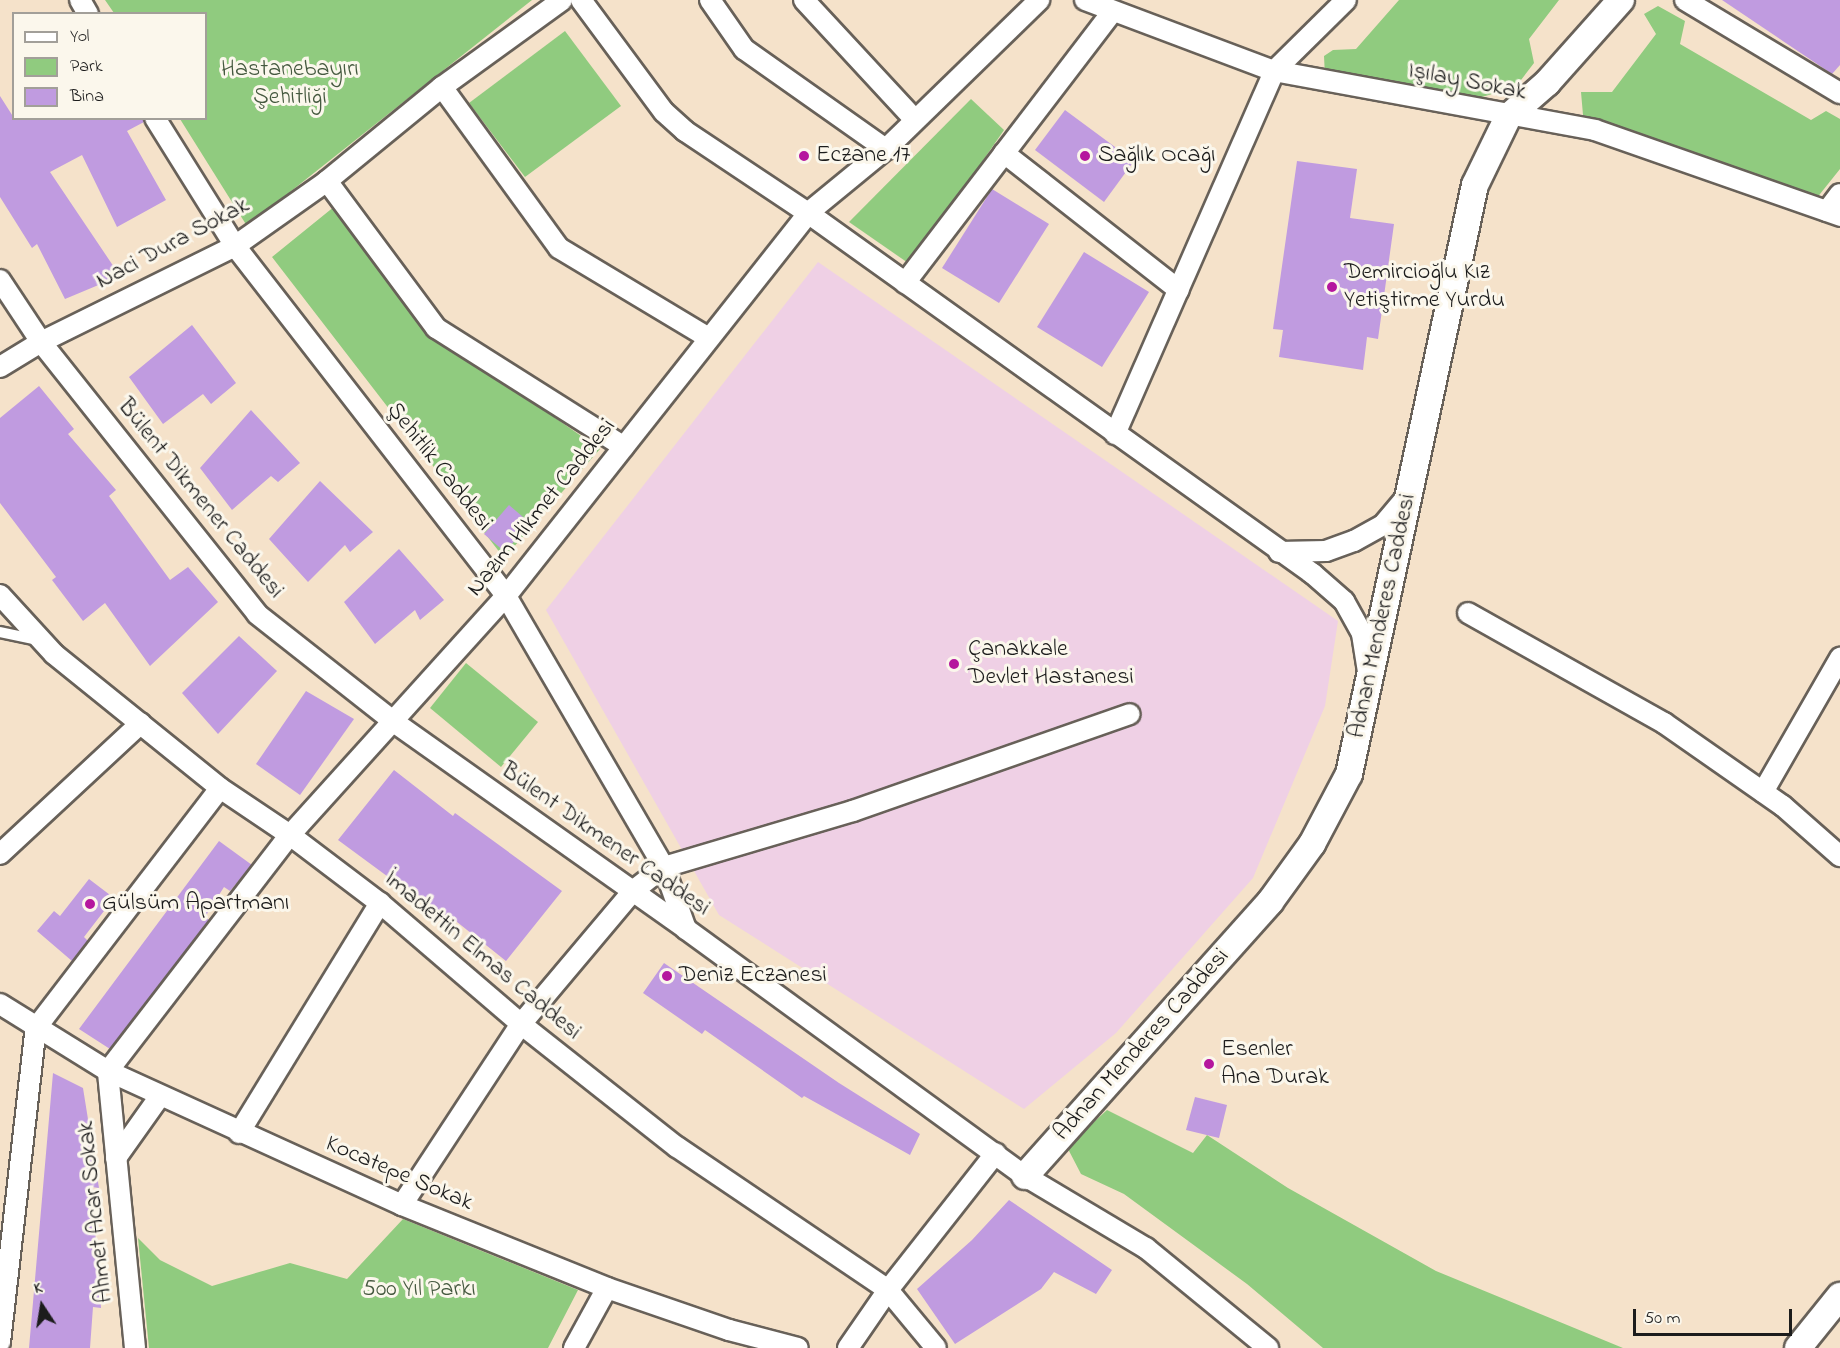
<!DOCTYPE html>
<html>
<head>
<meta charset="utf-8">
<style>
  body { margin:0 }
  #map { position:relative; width:1840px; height:1348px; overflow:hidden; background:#f5e2ca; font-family:"Indie Flower",sans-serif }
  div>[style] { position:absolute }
  .built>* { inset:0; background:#efd0e5 }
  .green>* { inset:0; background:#90cb7f }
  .building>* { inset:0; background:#c09be0 }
  .roads { filter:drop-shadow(2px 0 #686159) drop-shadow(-2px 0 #686159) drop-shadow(0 2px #686159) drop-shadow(0 -2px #686159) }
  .service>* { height:10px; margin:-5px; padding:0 5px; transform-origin:5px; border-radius:5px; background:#fff }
  .minor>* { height:20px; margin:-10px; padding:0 10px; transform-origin:10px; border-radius:10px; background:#fff }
  .tertiary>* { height:26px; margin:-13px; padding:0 13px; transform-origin:13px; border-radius:13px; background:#fff }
  .dots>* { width:16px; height:16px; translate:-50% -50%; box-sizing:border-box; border:3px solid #fbf7ec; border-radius:50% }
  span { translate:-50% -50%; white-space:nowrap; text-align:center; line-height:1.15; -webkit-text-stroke:6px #fbf7ec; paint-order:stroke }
  .park-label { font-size:24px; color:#45593f }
  .street-label { font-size:24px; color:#1c1c1c }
  .poi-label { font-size:24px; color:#1c1c1c }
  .left { translate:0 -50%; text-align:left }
  .legend { position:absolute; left:12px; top:12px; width:195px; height:108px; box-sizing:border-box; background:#fbf7ec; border:2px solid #a29f99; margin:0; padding:8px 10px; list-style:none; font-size:18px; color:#1c1c1c }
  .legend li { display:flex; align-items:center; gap:12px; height:30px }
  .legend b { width:30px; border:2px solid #a29f99 }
  .north { position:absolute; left:12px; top:1276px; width:60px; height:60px; -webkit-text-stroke:4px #fbf7ec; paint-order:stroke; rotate:348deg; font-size:16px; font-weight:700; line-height:24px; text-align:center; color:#1c1c1c }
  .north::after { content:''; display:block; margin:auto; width:21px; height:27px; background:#1c1c1c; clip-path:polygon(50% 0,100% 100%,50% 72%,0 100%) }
  .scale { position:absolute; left:1633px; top:1309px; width:159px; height:27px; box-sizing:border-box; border:3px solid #1c1c1c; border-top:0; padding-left:8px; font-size:18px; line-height:21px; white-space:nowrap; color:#1c1c1c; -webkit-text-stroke:4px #fbf7ec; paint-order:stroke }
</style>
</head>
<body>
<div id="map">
  <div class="built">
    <i style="clip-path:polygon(818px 262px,1338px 621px,1325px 706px,1253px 878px,1116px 1033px,1024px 1109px,719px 915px,546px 610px)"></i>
  </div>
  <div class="green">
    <i style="clip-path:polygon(105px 0,532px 0,247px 226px,180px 119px,206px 118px,206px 14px,114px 13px)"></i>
    <i style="clip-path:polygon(1399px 0,1559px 0,1529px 39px,1534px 63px,1521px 80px,1499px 92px,1468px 101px,1325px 77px,1324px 56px,1333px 50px,1356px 49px)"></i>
    <i style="clip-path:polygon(1658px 6px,1685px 21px,1680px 44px,1811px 120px,1826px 111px,1840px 119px,1840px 169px,1816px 199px,1583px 115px,1581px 92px,1612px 92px,1656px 34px,1644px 14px)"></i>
    <i style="clip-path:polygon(565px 31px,621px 106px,525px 177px,469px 103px)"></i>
    <i style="clip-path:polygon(971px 99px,1004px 130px,911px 265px,849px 222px)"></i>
    <i style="clip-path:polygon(335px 206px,431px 332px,600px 449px,504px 558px,272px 257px)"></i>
    <i style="clip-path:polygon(466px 663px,538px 722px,501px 767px,430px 708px)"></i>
    <i style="clip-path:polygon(1107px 1110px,1193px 1153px,1207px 1135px,1288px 1188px,1436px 1271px,1623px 1348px,1323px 1348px,1247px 1284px,1124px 1194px,1081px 1174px,1067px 1147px)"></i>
    <i style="clip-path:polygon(403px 1219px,578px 1290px,548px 1348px,149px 1348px,138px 1238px,160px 1260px,212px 1286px,290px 1263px,347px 1279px)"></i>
  </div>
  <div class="building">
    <i style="clip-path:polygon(1722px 0,1840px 0,1840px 65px,1832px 74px)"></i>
    <i style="clip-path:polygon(0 96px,14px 118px,143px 118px,144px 122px,127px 131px,166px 200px,117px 227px,82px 155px,50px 172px,120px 276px,65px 299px,37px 244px,32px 248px,0 197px)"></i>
    <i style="clip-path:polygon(1065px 110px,1134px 161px,1104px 202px,1035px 150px)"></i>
    <i style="clip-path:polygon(1297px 161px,1357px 169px,1350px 218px,1394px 224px,1378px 339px,1367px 337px,1363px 370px,1279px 357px,1283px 330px,1273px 329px)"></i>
    <i style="clip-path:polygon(992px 189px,1049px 224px,999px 303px,942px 268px)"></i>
    <i style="clip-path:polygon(1084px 252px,1149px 292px,1102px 367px,1037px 327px)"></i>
    <i style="clip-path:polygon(192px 325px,236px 383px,211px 404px,203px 394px,163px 424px,129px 377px)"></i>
    <i style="clip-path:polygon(39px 386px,74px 429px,68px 434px,116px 490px,109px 496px,170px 580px,188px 567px,218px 602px,150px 666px,105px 603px,83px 621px,52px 580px,56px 577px,0 503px,0 418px)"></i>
    <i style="clip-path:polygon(251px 410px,300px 463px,278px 482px,271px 476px,232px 510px,200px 468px)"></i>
    <i style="clip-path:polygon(320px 481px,373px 532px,350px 552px,345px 545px,308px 582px,269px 539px)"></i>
    <i style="clip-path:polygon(509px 505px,530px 523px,505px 552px,484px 534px)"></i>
    <i style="clip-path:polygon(399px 549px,444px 600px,420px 620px,415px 610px,375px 644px,344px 602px)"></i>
    <i style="clip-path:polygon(239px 636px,277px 671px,218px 734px,182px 693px)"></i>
    <i style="clip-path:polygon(306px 691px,354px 719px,300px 795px,256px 764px)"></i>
    <i style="clip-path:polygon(394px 770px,453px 816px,455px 813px,562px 891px,506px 961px,447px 914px,444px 918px,338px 840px)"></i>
    <i style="clip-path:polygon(219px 841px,252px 865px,230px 891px,224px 887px,205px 917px,209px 920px,110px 1049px,79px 1029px)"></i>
    <i style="clip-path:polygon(89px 879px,114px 898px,84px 937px,88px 941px,72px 961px,37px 931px,54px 911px,60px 916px)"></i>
    <i style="clip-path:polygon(664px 963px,839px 1083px,920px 1134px,910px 1155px,804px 1096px,802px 1098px,705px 1030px,702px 1034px,643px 993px)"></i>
    <i style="clip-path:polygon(53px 1073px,83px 1088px,99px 1188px,92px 1187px,101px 1308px,93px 1307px,90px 1348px,29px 1348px)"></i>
    <i style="clip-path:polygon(1195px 1097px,1227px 1105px,1219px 1138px,1186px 1130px)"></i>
    <i style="clip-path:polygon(1009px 1200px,1112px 1270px,1096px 1294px,1054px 1272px,1041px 1289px,955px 1344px,917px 1289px,972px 1240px)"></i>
  </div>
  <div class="roads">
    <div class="service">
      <i style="left:0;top:632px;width:39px;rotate:12deg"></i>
    </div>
    <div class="minor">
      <i style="left:80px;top:0;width:16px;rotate:60deg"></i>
      <i style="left:581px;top:0;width:139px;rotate:53.5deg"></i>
      <i style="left:664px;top:112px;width:28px;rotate:42deg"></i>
      <i style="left:685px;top:131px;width:148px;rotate:33.7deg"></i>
      <i style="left:808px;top:213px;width:621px;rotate:35.56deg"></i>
      <i style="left:1313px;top:574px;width:41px;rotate:41.1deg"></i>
      <i style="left:1344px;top:601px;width:38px;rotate:61deg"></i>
      <i style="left:1362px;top:634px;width:38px;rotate:81deg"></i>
      <i style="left:710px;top:0;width:60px;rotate:55.2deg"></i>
      <i style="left:744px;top:49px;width:174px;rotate:35.2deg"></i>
      <i style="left:804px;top:0;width:163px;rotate:47.2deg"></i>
      <i style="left:1085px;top:0;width:202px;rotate:20.6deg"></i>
      <i style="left:1274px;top:71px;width:326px;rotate:10.4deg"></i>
      <i style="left:1595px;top:130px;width:260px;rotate:19.3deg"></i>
      <i style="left:1685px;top:0;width:181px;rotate:31deg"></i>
      <i style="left:442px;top:87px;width:199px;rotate:54deg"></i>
      <i style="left:559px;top:248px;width:173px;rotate:31deg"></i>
      <i style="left:155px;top:118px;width:151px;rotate:58deg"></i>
      <i style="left:235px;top:246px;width:443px;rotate:52.2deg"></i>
      <i style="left:506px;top:596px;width:314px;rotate:59.8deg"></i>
      <i style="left:664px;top:867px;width:66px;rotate:70.5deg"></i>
      <i style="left:1004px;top:153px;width:222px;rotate:38.1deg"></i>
      <i style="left:327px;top:181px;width:183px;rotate:53.4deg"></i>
      <i style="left:436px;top:328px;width:222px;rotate:32.3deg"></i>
      <i style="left:1827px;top:211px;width:21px;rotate:-53deg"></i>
      <i style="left:0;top:280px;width:74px;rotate:56.5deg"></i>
      <i style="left:41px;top:342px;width:347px;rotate:51.5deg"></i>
      <i style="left:257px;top:614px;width:174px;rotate:38.2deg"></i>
      <i style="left:394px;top:722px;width:358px;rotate:35.3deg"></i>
      <i style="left:686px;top:929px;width:419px;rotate:36.1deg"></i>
      <i style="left:1025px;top:1176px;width:141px;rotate:30.8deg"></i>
      <i style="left:1146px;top:1248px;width:158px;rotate:39.3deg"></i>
      <i style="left:905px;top:283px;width:341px;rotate:-52.6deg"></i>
      <i style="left:0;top:367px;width:48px;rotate:-31.4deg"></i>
      <i style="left:41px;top:342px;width:216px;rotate:-26.3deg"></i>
      <i style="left:235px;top:246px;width:113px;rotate:-35.2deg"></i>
      <i style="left:327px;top:181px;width:149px;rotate:-39.3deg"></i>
      <i style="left:442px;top:87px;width:148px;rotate:-35.9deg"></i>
      <i style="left:1115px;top:434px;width:396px;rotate:-66.3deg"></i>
      <i style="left:1274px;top:71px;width:101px;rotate:-44.6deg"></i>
      <i style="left:1279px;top:552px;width:47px;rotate:-1.2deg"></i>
      <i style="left:1326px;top:551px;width:30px;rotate:-20deg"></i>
      <i style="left:1354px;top:541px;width:33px;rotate:-29deg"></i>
      <i style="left:1383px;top:525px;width:38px;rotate:-50deg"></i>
      <i style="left:0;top:595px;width:80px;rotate:47.5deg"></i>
      <i style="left:54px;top:654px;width:213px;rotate:38.9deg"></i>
      <i style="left:220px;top:788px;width:84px;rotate:33.9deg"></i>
      <i style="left:290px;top:835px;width:113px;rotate:37.1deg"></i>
      <i style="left:380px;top:903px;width:186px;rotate:40.6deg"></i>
      <i style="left:521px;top:1024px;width:199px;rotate:38.3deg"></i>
      <i style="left:677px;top:1147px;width:255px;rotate:34.1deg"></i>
      <i style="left:888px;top:1290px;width:75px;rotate:50.4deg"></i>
      <i style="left:1468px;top:613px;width:225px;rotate:29.3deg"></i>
      <i style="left:1664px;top:723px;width:145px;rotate:34.9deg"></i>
      <i style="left:1783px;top:806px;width:76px;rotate:41.3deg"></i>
      <i style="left:1763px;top:792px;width:155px;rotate:-60.1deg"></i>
      <i style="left:0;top:854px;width:192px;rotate:-42.9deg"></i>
      <i style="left:0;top:1004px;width:127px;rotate:31.8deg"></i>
      <i style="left:108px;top:1071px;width:323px;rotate:24.5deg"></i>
      <i style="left:402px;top:1205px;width:221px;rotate:22deg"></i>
      <i style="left:607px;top:1288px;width:129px;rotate:19deg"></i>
      <i style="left:729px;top:1330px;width:71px;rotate:14.6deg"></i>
      <i style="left:239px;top:1133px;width:270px;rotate:-58.5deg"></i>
      <i style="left:116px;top:1158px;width:76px;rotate:-54.6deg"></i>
      <i style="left:402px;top:1205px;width:217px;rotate:-56.7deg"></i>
      <i style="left:521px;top:1024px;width:174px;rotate:-49.9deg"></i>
      <i style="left:633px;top:891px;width:39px;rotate:-38deg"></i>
      <i style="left:664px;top:867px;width:197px;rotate:-16.5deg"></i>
      <i style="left:853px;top:811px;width:293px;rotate:-19.3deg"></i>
      <i style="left:0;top:1342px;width:316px;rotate:-83.5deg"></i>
      <i style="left:36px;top:1028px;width:302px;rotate:-52.5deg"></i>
      <i style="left:135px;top:1348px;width:278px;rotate:-95.6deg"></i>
      <i style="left:108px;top:1071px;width:298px;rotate:-52.4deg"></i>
      <i style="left:290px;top:835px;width:322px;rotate:-47.9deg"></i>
      <i style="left:506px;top:596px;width:488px;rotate:-51.7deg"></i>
      <i style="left:808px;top:213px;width:101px;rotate:-39.4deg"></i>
      <i style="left:886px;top:149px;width:214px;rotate:-44.2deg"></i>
      <i style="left:574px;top:1348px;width:68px;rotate:-61.2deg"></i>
      <i style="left:848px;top:1348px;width:70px;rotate:-55.4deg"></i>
      <i style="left:888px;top:1290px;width:174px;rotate:-51.8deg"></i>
    </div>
    <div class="tertiary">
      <i style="left:1025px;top:1176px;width:368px;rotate:-48.2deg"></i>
      <i style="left:1270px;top:902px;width:72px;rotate:-54.1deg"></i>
      <i style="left:1312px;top:844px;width:79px;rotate:-62.1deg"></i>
      <i style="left:1349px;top:774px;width:602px;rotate:-77.93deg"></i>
      <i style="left:1475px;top:185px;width:76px;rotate:-64.1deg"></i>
      <i style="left:1508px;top:117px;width:52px;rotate:-41.1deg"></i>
      <i style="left:1547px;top:83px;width:111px;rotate:-48.3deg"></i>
      <i style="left:1798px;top:1348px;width:67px;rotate:-51.1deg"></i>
    </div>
  </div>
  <div class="dots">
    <i style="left:804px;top:156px;background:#b5179e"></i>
    <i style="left:1085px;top:156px;background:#b5179e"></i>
    <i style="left:1332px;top:287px;background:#b5179e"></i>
    <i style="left:954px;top:664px;background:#b5179e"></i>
    <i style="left:90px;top:904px;background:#b5179e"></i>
    <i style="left:667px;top:976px;background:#b5179e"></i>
    <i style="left:1209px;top:1064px;background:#b5179e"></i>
  </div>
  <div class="park-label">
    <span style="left:290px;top:84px">Hastanebayırı<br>Şehitliği</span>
    <span style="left:419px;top:1290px">500 Yıl Parkı</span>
  </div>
  <div class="street-label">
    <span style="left:1467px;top:82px;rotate:11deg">Işılay Sokak</span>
    <span style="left:173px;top:244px;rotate:-28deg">Naci Dura Sokak</span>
    <span style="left:439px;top:467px;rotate:52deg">Şehitlik Caddesi</span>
    <span style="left:200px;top:499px;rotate:51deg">Bülent Dikmener Caddesi</span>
    <span style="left:542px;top:508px;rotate:-51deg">Nazım Hikmet Caddesi</span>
    <span style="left:1383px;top:616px;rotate:-78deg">Adnan Menderes Caddesi</span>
    <span style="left:605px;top:840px;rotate:35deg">Bülent Dikmener Caddesi</span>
    <span style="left:482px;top:956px;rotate:40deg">İmadettin Elmas Caddesi</span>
    <span style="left:1142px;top:1045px;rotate:-48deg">Adnan Menderes Caddesi</span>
    <span style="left:399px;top:1174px;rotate:23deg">Kocatepe Sokak</span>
    <span style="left:96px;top:1212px;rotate:-96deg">Ahmet Acar Sokak</span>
  </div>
  <div class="poi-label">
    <span class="left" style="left:816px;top:156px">Eczane 17</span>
    <span class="left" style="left:1098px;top:156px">Sağlık Ocağı</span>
    <span class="left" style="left:1344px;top:287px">Demircioğlu Kız<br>Yetiştirme Yurdu</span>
    <span class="left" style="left:968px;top:664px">Çanakkale<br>Devlet Hastanesi</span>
    <span class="left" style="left:102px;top:904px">Gülsüm Apartmanı</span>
    <span class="left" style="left:679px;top:976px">Deniz Eczanesi</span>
    <span class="left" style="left:1221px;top:1064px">Esenler<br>Ana Durak</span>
  </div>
  <ul class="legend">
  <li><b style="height:8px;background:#fff"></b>Yol</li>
  <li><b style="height:16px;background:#90cb7f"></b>Park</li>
  <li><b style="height:16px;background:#c09be0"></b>Bina</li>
  </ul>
  <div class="north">K</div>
  <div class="scale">50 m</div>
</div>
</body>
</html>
